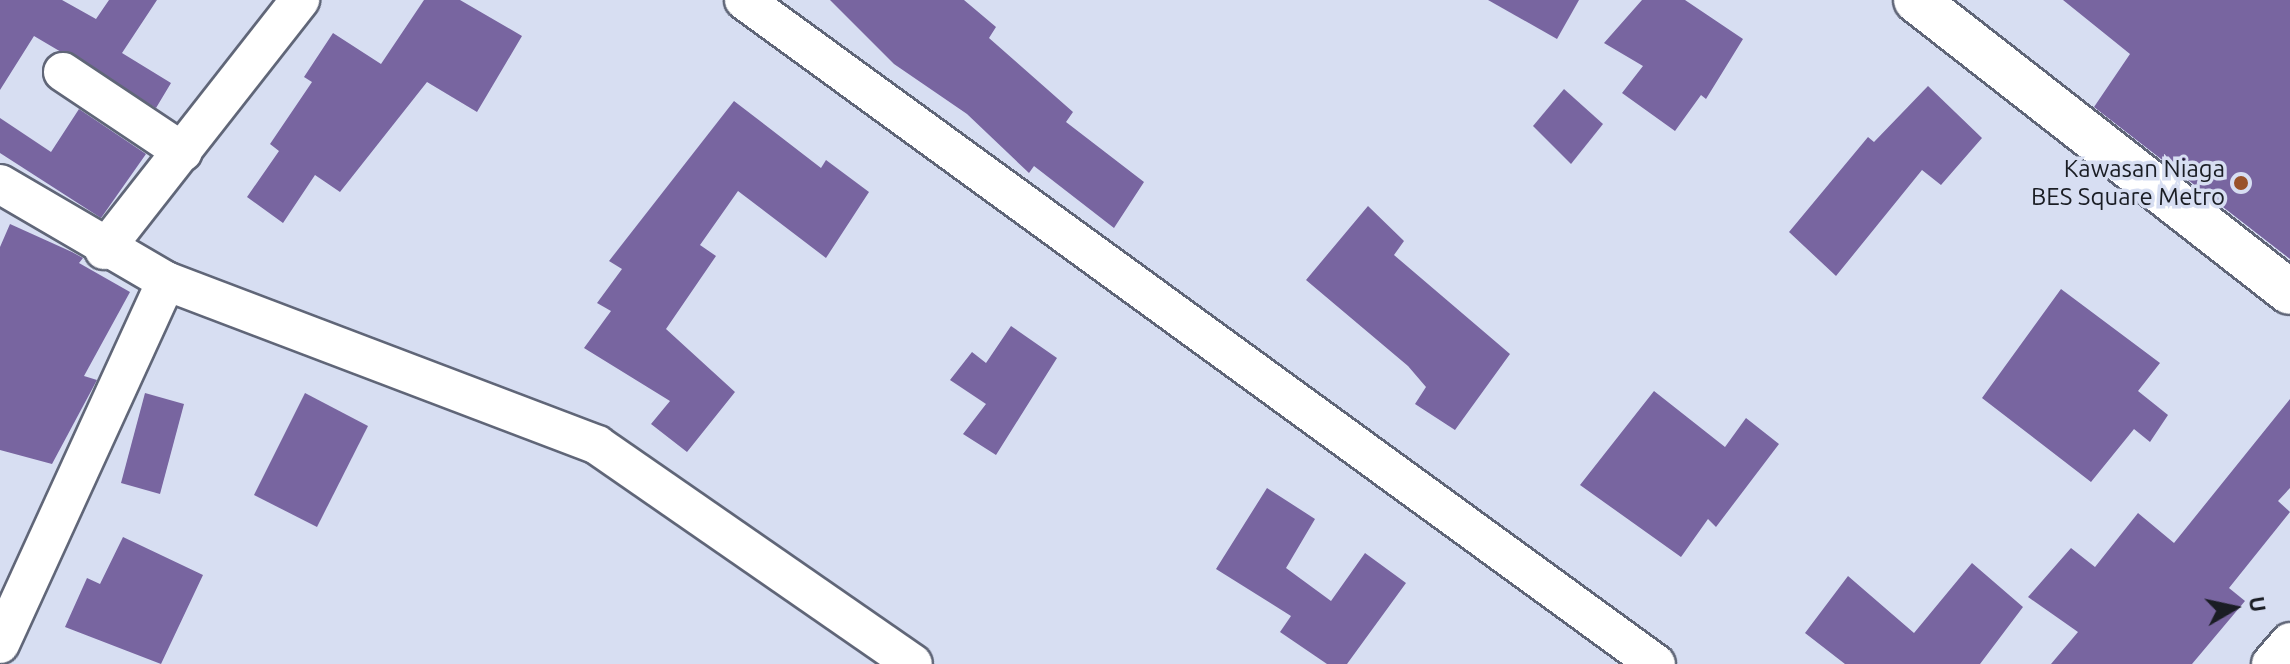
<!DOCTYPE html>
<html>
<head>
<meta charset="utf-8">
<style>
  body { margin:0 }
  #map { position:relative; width:2290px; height:664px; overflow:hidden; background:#d7def2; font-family:Ubuntu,sans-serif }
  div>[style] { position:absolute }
  .building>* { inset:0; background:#7865a0 }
  .roads { filter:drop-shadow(2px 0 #606678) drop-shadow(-2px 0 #606678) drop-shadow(0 2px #606678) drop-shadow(0 -2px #606678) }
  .minor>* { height:38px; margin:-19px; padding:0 19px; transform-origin:19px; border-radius:19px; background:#fff }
  .highway>* { height:44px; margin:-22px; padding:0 22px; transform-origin:22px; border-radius:22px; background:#fff }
  .dots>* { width:22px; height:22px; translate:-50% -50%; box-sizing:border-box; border:4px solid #d7def2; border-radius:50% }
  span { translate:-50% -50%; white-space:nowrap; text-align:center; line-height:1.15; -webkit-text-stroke:7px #d7def2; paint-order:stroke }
  .poi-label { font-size:24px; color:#1a1d24 }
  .right { translate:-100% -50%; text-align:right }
  .north { position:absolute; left:2194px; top:568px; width:80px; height:80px; -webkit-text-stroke:6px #d7def2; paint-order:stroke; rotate:81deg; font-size:22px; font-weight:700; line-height:32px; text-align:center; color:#1a1d24 }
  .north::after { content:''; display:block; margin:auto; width:28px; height:36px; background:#1a1d24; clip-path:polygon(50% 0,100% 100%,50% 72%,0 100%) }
</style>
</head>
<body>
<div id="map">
  <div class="building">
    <i style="clip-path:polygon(0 0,62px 0,96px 19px,109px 0,157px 0,122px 53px,171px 83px,156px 108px,34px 36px,0 90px)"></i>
    <i style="clip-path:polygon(424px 0,460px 0,522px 36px,477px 112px,427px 82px,340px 192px,315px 175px,283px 223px,247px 197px,279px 151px,270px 144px,312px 82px,304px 77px,333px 33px,381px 64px)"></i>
    <i style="clip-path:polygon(830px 0,964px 0,996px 27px,989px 38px,1073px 112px,1066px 122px,1144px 182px,1114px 228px,1034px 166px,1029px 173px,967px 114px,894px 64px)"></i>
    <i style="clip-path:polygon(1488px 0,1579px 0,1557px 39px)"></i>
    <i style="clip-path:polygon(1642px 0,1685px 0,1743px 39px,1706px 99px,1701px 95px,1675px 131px,1622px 93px,1643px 66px,1604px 43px)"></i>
    <i style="clip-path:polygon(2063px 0,2290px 0,2290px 259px,2094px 107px,2130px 54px)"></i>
    <i style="clip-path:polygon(1928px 86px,1982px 138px,1941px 185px,1922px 170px,1836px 276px,1789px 232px,1868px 137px,1874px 142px)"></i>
    <i style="clip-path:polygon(1564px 89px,1603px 124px,1571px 164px,1533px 126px)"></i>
    <i style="clip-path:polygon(734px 101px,821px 168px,826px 160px,869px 192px,826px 258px,738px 191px,700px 245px,716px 256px,666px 329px,735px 392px,687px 452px,651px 424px,670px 401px,584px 348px,611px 311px,597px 303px,622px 269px,609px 261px)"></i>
    <i style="clip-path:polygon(79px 109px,146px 154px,101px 218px,0 153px,0 118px,51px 152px)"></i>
    <i style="clip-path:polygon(1368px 206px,1404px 241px,1394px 255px,1510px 354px,1455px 430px,1415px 404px,1426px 387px,1408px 366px,1306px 280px)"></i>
    <i style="clip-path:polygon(10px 224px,72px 252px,83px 258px,79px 263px,130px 292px,84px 376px,97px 380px,52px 464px,0 450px,0 247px)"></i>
    <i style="clip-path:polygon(2061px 289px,2160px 363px,2138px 391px,2168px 415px,2150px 442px,2134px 429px,2091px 482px,1982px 398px)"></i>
    <i style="clip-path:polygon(1011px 326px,1057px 358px,996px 455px,963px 434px,986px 404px,950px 380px,972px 352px,986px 363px)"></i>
    <i style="clip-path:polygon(1654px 391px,1725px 447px,1746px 418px,1779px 444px,1716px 527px,1708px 519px,1681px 557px,1580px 485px)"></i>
    <i style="clip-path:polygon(145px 393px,184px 404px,160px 494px,121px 483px)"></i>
    <i style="clip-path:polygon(305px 393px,368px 426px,317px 527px,254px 495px)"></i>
    <i style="clip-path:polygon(2290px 399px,2290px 488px,2278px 501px,2290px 512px,2229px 588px,2245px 601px,2192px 664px,2051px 664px,2078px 632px,2028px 597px,2071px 548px,2095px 567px,2138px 513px,2174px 543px)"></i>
    <i style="clip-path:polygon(1267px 488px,1315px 519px,1286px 568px,1331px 601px,1365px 553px,1406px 583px,1347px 664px,1327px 664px,1280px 632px,1291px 616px,1216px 569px)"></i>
    <i style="clip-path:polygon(123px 537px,203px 575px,161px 664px,65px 627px,87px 578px,100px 584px)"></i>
    <i style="clip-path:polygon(1972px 563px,2023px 607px,1980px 664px,1845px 664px,1805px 633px,1848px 576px,1914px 633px)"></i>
  </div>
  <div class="roads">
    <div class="minor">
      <i style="left:744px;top:0;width:1128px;rotate:36.06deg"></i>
      <i style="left:63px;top:72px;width:144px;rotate:33.7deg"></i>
      <i style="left:0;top:184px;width:192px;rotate:30.3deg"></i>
      <i style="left:166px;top:281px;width:461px;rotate:20.8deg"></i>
      <i style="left:597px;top:445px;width:384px;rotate:34.7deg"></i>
      <i style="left:104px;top:250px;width:318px;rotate:-51.9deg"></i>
      <i style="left:0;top:644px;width:399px;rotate:-65.4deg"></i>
      <i style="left:2271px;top:664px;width:29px;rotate:-49deg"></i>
    </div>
    <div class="highway">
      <i style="left:1916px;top:0;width:474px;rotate:38deg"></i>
    </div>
  </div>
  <div class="dots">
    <i style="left:2241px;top:183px;background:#99522a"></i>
  </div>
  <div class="poi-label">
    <span class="right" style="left:2225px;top:183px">Kawasan Niaga<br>BES Square Metro</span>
  </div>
  <div class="north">U</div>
</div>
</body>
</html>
